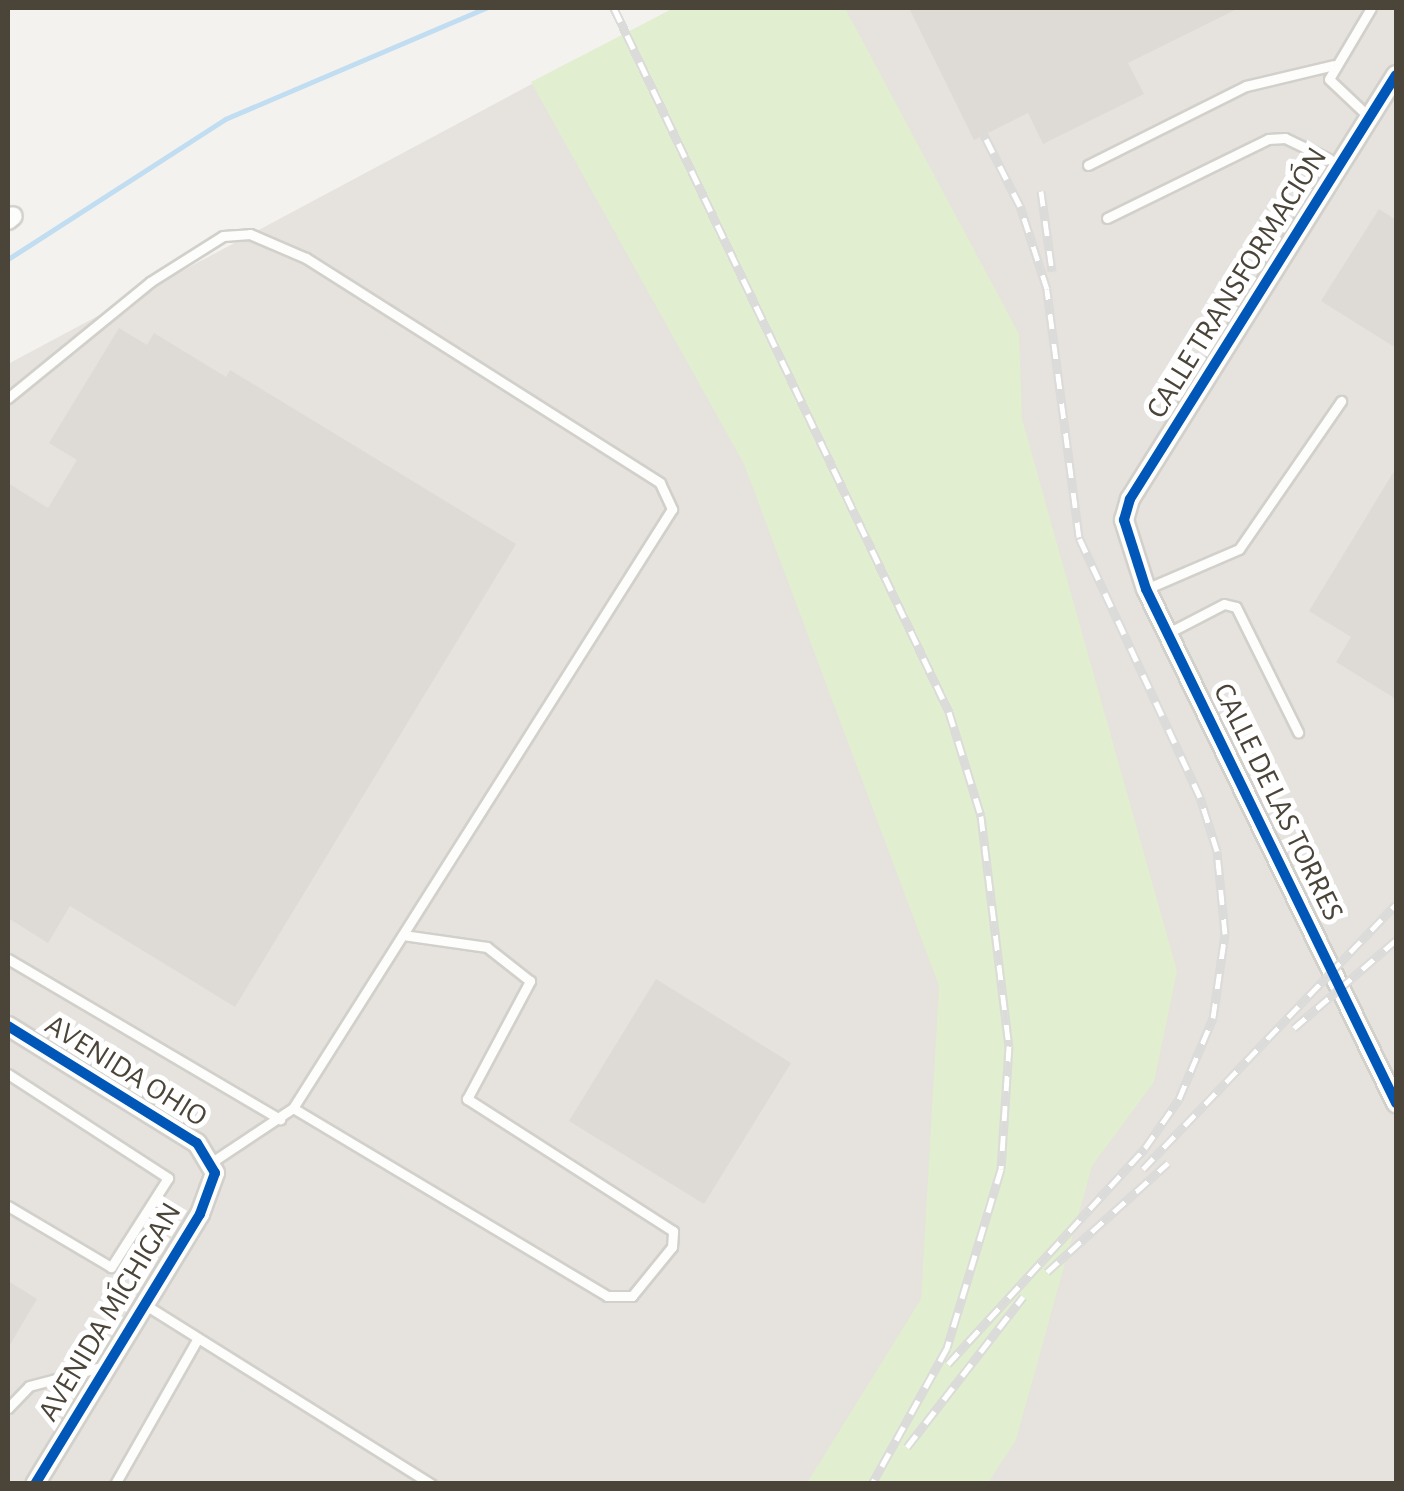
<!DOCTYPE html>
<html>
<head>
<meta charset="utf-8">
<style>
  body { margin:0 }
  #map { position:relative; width:1404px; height:1491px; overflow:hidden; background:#f4f2ee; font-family:"Alegreya Sans",sans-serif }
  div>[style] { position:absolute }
  .industrial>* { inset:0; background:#e6e2de }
  .green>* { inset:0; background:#e1eecf }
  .stream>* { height:5px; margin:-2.5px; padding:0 2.5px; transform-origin:2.5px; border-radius:2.5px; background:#c0ddf1 }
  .building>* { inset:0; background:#dedbd6 }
  .roads { filter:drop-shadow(2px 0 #d2d0cb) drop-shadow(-2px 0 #d2d0cb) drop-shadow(0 2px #d2d0cb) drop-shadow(0 -2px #d2d0cb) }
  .service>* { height:9px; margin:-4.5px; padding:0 4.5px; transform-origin:4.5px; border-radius:4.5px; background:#fdfdfc }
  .minor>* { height:18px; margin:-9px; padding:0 9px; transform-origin:9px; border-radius:9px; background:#fdfdfc }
  .rail>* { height:9px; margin-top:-4.5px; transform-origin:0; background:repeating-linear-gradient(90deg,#fff 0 15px,#dbdbda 0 30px); box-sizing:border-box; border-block:2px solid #dbdbda }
  .cycleway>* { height:10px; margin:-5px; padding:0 5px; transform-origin:5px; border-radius:5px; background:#0057b8 }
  span { translate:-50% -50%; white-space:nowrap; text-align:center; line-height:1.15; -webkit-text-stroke:10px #fff; paint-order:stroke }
  .street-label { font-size:30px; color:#4b4439 }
  .frame { position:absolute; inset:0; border:10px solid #4b4439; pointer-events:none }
</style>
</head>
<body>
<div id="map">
  <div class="industrial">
    <i style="clip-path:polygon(674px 8px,1396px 8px,1396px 1483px,8px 1483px,8px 364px)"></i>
  </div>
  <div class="green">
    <i style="clip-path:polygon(674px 8px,845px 8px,1019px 334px,1022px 419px,1177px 971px,1154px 1082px,1092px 1166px,1016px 1440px,988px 1483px,807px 1483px,921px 1299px,939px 986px,744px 464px,531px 82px)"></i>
  </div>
  <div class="stream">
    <i style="left:8px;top:259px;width:258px;rotate:-32.8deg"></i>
    <i style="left:225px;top:119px;width:283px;rotate:-23.1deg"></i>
  </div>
  <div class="building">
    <i style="clip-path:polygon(909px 8px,1239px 8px,1128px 63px,1144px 94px,1043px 144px,1028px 113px,974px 140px)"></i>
    <i style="clip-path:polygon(1379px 209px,1396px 220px,1396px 348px,1321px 301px)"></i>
    <i style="clip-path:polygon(119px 328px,147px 345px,154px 333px,226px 377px,230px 370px,516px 544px,235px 1007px,70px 906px,48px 943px,8px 918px,8px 483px,48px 508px,77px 460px,49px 443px)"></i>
    <i style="clip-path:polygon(1396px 468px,1396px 699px,1336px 662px,1351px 637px,1309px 611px)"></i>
    <i style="clip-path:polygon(656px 979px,791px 1063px,704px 1204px,569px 1121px)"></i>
    <i style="clip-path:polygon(8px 1281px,37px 1299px,8px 1348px)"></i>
  </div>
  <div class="roads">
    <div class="service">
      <i style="left:1369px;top:117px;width:55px;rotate:-136.5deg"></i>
      <i style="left:1329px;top:79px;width:82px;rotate:-59.4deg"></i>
      <i style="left:1088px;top:165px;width:177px;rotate:-26.6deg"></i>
      <i style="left:1246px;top:86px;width:90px;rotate:-13.4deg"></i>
      <i style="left:1107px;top:218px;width:179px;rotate:-26.1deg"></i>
      <i style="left:1268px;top:139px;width:17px;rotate:-3deg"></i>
      <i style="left:1285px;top:138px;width:60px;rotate:25.7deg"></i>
      <i style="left:8px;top:398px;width:183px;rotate:-39.2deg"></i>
      <i style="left:150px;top:282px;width:86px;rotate:-32.2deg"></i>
      <i style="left:223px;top:236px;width:27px;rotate:-4deg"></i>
      <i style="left:250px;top:234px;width:61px;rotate:23.2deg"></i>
      <i style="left:306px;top:258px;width:419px;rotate:32.4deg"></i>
      <i style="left:660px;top:483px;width:29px;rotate:65deg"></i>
      <i style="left:672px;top:509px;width:709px;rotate:122.32deg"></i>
      <i style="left:293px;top:1108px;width:97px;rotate:146.3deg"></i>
      <i style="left:1146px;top:589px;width:101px;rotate:-23.3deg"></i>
      <i style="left:1239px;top:549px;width:180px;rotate:-55.4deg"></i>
      <i style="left:1168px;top:633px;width:63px;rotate:-27.4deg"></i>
      <i style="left:1224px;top:604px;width:12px;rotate:14deg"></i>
      <i style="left:1236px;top:607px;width:140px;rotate:63.6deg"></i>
      <i style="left:8px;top:959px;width:316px;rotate:30.5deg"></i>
      <i style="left:8px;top:1074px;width:191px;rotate:33deg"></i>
      <i style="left:168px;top:1178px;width:106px;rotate:122.6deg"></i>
      <i style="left:111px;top:1267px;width:120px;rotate:-149.4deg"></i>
      <i style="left:293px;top:1108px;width:366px;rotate:30.9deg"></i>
      <i style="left:607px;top:1296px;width:25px"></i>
      <i style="left:632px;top:1296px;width:63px;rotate:-50.8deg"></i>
      <i style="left:672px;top:1247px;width:16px;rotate:-86deg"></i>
      <i style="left:673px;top:1231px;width:245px;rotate:-147.3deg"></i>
      <i style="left:467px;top:1099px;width:134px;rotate:-61.9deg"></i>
      <i style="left:530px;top:981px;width:55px;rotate:-141.7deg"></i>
      <i style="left:487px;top:947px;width:85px;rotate:-171.9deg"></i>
      <i style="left:144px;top:1304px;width:339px;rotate:32.1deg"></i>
      <i style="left:8px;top:1408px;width:30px;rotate:-46deg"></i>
      <i style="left:29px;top:1386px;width:79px;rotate:-14.7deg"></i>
      <i style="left:115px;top:1484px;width:168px;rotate:-60.4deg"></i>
    </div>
    <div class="minor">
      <i style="left:1396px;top:75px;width:501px;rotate:122.1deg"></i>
      <i style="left:1130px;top:499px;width:22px;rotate:106deg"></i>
      <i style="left:1124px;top:520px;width:72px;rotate:72.3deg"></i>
      <i style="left:1146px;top:589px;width:572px;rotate:64.06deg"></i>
      <i style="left:8px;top:220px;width:6px;rotate:-39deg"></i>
      <i style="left:8px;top:1026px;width:222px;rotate:31.8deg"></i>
      <i style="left:197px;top:1143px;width:35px;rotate:59deg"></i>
      <i style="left:215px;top:1173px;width:44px;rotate:110.1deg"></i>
      <i style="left:200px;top:1214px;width:316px;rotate:121.4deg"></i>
    </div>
  </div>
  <div class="rail">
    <i style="left:614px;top:8px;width:780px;rotate:64.55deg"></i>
    <i style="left:949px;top:712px;width:109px;rotate:72.9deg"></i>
    <i style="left:981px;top:816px;width:232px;rotate:83.1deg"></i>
    <i style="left:1009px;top:1046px;width:123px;rotate:93.7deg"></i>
    <i style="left:1001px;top:1169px;width:187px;rotate:106.8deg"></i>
    <i style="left:947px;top:1348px;width:155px;rotate:118.9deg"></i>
    <i style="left:1041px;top:191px;width:81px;rotate:82.2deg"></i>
    <i style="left:1294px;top:1028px;width:135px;rotate:-40.8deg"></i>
    <i style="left:1143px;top:1169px;width:366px;rotate:-46.3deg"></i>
    <i style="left:1047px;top:1272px;width:163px;rotate:-42deg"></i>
    <i style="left:948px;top:1364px;width:292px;rotate:-47.6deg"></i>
    <i style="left:1145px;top:1148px;width:60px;rotate:-55.2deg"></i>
    <i style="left:1179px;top:1099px;width:88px;rotate:-67.2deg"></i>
    <i style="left:1213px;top:1018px;width:85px;rotate:-81.9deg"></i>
    <i style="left:1225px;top:934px;width:83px;rotate:-95.5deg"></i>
    <i style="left:1217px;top:851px;width:57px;rotate:-107.5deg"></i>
    <i style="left:1200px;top:797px;width:287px;rotate:-115deg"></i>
    <i style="left:1079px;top:537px;width:250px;rotate:-97.4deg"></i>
    <i style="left:1047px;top:289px;width:87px;rotate:-108deg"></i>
    <i style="left:1020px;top:206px;width:80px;rotate:-116.9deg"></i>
    <i style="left:907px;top:1447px;width:190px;rotate:-52.3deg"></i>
  </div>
  <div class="cycleway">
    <i style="left:1396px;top:75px;width:501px;rotate:122.1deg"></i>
    <i style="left:1130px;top:499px;width:22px;rotate:106deg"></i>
    <i style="left:1124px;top:520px;width:72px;rotate:72.3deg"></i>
    <i style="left:1146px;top:589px;width:572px;rotate:64.06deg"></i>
    <i style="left:8px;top:1026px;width:222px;rotate:31.8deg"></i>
    <i style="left:197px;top:1143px;width:35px;rotate:59deg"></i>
    <i style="left:215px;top:1173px;width:44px;rotate:110.1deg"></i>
    <i style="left:200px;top:1214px;width:316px;rotate:121.4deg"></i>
  </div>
  <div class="street-label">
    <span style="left:1237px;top:283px;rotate:-58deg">CALLE TRANSFORMACIÓN</span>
    <span style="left:1278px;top:802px;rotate:64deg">CALLE DE LAS TORRES</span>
    <span style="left:126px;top:1071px;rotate:32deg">AVENIDA OHIO</span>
    <span style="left:110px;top:1312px;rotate:-59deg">AVENIDA MÍCHIGAN</span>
  </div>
  <div class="frame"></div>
</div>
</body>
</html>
